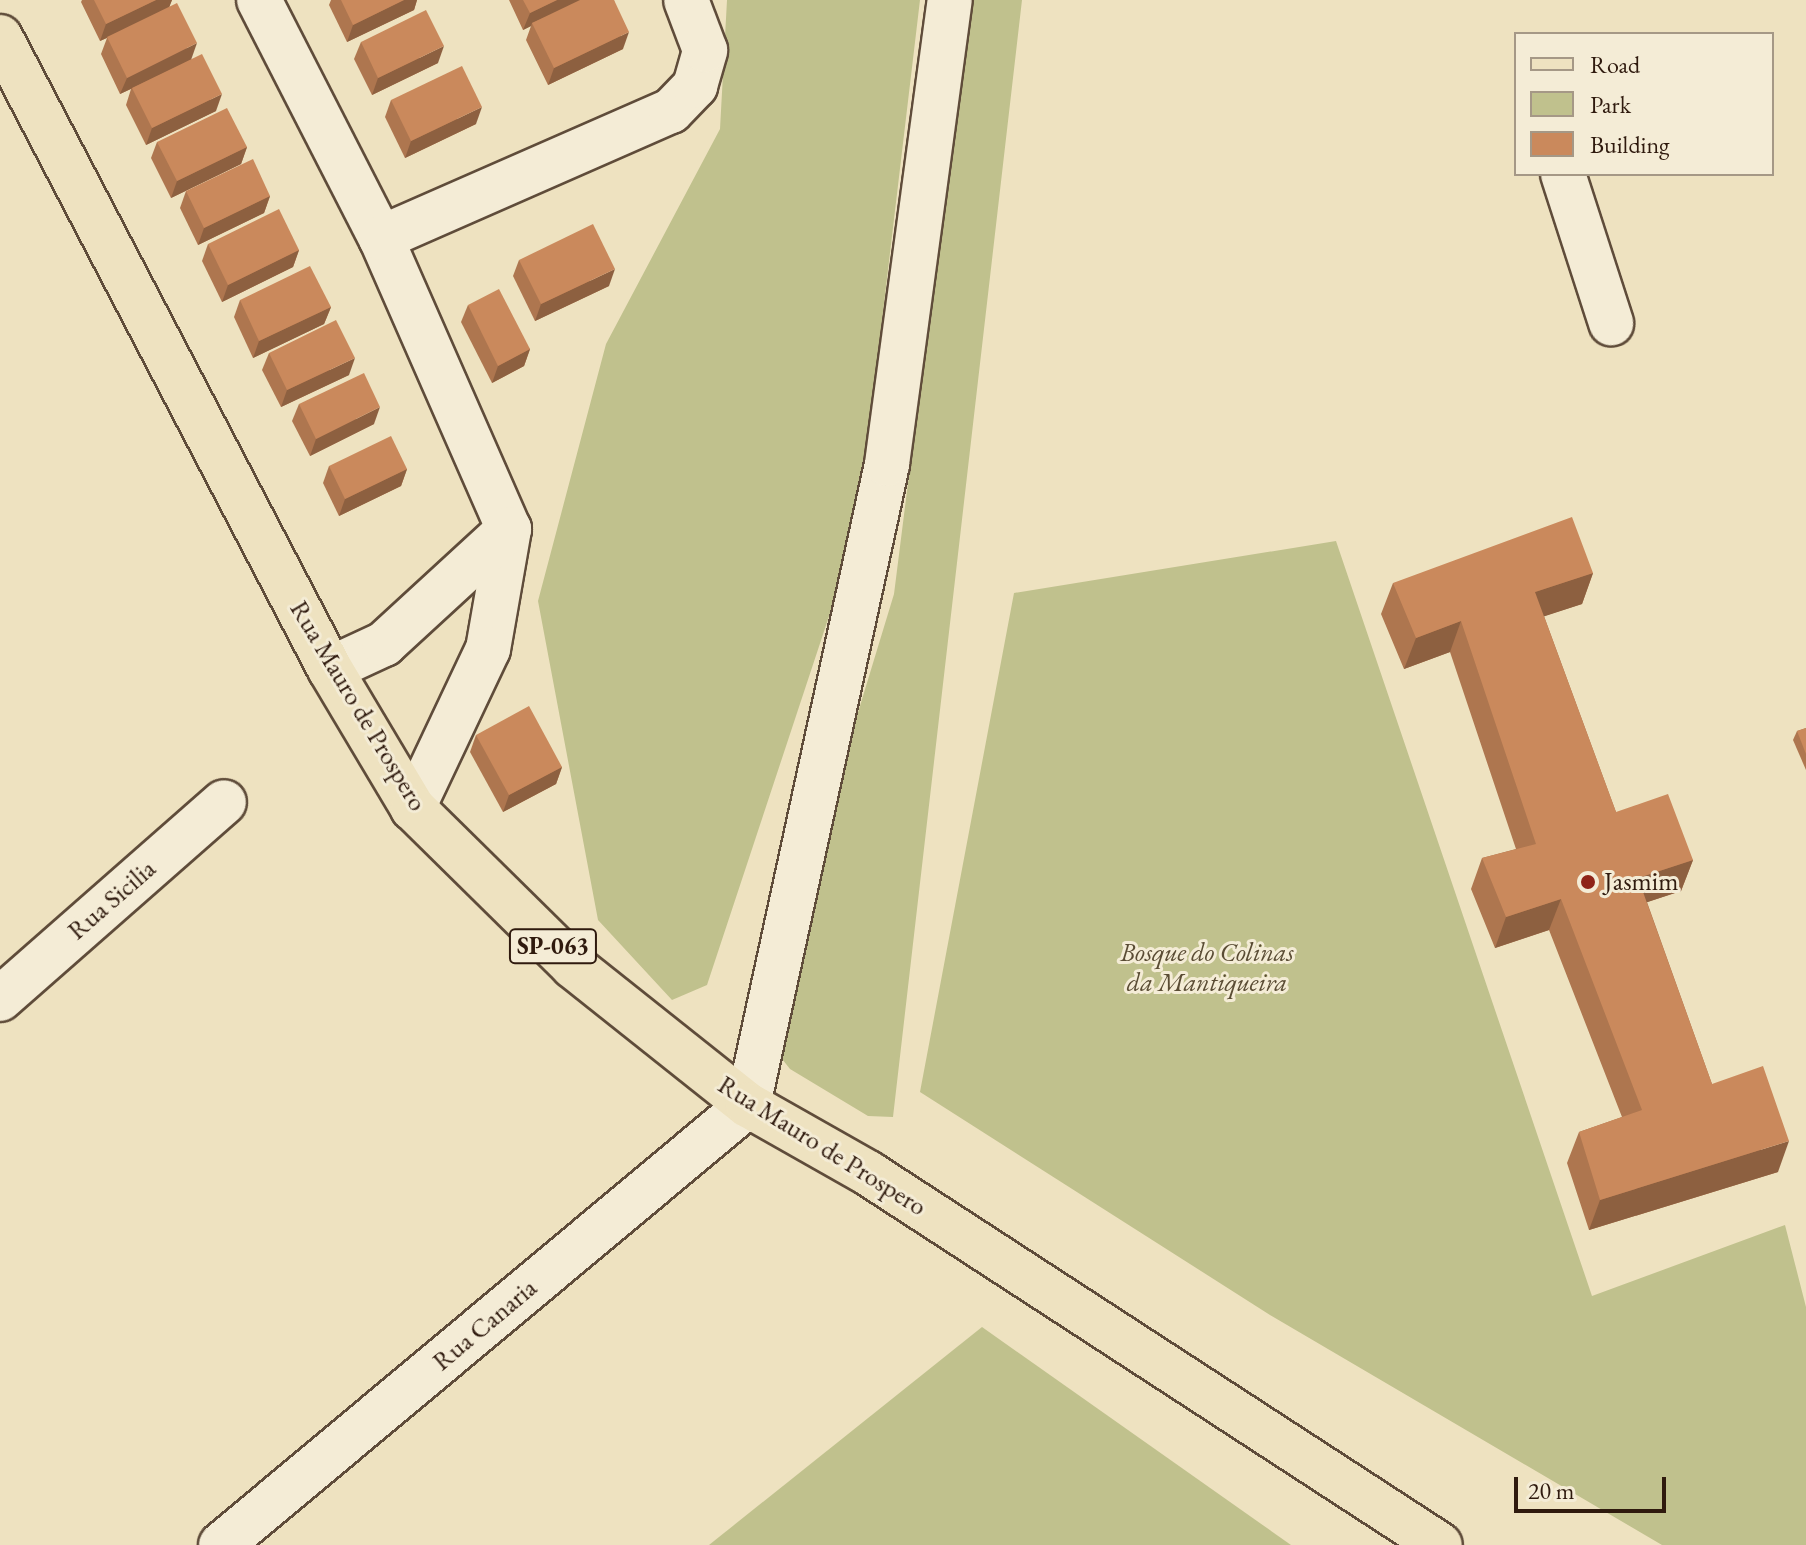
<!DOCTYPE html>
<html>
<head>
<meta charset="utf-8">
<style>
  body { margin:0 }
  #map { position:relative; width:1806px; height:1545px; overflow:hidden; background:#eee2c0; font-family:"EB Garamond",serif }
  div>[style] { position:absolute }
  .green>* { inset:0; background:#c0c18d }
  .roads { filter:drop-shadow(2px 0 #5f4c3a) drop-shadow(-2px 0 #5f4c3a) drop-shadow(0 2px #5f4c3a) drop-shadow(0 -2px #5f4c3a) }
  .minor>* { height:44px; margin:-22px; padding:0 22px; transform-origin:22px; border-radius:22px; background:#f4ecd6 }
  .major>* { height:44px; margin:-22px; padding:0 22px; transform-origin:22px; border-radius:22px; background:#eee2c0 }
  .wall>* { inset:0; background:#ae764f }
  .shaded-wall>* { inset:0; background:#8d6040 }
  .building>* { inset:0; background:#ca895c }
  .dots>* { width:22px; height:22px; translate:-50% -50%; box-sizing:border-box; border:4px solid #f4ecd6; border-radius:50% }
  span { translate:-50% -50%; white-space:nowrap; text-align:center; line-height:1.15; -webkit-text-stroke:6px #f4ecd6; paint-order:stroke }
  .shield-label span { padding:2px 6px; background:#f4ecd6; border:2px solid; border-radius:6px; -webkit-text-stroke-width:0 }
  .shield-label { font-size:24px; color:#2f1a0e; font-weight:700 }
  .street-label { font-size:26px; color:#2f1a0e }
  .poi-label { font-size:26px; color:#2f1a0e }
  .left { translate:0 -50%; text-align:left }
  .park-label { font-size:26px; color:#5a4c34; font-style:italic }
  .legend { position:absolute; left:1514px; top:32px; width:260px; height:144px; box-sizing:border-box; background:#f4ecd6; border:2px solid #a59886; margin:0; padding:10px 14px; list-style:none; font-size:24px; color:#2f1a0e }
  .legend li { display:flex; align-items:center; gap:16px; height:40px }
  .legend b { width:40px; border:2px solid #a59886 }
  .scale { position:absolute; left:1514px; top:1477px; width:152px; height:36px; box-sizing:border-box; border:4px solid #2f1a0e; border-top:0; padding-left:10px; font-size:24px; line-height:28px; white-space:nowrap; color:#2f1a0e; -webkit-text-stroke:6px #f4ecd6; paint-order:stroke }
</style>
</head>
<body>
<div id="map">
  <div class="green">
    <i style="clip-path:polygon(727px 0,920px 0,869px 430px,839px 586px,707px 985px,672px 1000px,598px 920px,538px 601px,606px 344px,720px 129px)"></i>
    <i style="clip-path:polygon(969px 0,1022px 0,893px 1117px,868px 1116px,790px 1069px,771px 1045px,766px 1015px,894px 594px)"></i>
    <i style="clip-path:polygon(1336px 541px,1592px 1296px,1785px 1225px,1806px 1307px,1806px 1545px,1662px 1545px,1270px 1315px,920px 1092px,1014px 593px)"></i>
    <i style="clip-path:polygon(982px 1327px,1291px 1545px,709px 1545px)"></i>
  </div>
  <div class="roads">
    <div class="minor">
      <i style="left:259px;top:0;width:267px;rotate:62.9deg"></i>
      <i style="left:381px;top:238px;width:318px;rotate:66.3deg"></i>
      <i style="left:509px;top:529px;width:122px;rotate:99.9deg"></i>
      <i style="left:488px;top:649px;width:176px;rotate:115.3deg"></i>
      <i style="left:1563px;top:174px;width:157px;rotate:72.1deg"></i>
      <i style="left:381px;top:238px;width:317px;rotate:-23.7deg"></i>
      <i style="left:671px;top:111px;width:35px;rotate:-46deg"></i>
      <i style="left:695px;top:86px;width:37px;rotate:-74deg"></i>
      <i style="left:705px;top:50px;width:53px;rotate:-110.8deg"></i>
      <i style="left:330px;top:669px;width:60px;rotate:-24.8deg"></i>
      <i style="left:384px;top:644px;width:170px;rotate:-42.6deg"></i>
      <i style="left:0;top:999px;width:298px;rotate:-41.3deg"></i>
      <i style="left:221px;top:1545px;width:687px;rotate:-39.86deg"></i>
      <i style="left:748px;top:1105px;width:656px;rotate:-77.76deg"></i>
      <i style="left:887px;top:464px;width:468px;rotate:-82.3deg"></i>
    </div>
    <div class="major">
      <i style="left:0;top:37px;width:713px;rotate:62.43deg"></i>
      <i style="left:330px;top:669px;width:162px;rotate:59.2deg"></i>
      <i style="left:413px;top:808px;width:225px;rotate:44.6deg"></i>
      <i style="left:573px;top:966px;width:223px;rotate:38.5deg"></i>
      <i style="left:748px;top:1105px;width:138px;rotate:29.5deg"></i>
      <i style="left:868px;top:1173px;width:682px;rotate:33.04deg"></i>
    </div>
  </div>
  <div class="wall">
    <i style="clip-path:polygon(82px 0,172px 0,169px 6px,191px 59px,216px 111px,146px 145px,126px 105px,131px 89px,120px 94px,101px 54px,107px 38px,100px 41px,81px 2px)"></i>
    <i style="clip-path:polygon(331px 0,417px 0,414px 10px,347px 42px,329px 5px)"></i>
    <i style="clip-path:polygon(509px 0,614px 0,623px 49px,548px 85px,526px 40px,531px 26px,523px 30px)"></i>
    <i style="clip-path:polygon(361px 42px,438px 63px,372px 95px,354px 59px)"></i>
    <i style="clip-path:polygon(391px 100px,476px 124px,405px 158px,385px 117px)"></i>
    <i style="clip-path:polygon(157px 142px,247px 147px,241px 164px,171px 198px,151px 158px)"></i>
    <i style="clip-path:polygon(186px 191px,270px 196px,264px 213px,198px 245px,180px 208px)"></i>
    <i style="clip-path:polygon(208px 244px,299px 250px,293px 267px,222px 302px,202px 261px)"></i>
    <i style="clip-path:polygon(519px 260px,609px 286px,535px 321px,513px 276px)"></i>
    <i style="clip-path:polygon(240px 300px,331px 307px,324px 324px,253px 358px,234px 317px)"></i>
    <i style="clip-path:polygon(468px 305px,530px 349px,524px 366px,492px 383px,461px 322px)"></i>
    <i style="clip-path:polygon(269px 353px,349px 375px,281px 407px,262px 370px)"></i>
    <i style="clip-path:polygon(299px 404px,374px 424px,310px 456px,292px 421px)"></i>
    <i style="clip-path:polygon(329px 466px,407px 469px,401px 486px,339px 516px,323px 483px)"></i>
    <i style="clip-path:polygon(1593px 573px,1582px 604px,1544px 616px,1616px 812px,1693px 860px,1681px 891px,1647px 902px,1712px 1084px,1778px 1172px,1589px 1230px,1567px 1163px,1579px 1132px,1622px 1117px,1549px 930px,1495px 948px,1471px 889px,1482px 858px,1516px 849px,1450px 652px,1404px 669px,1381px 614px,1393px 583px)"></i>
    <i style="clip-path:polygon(1806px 728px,1806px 770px,1793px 740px,1797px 731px)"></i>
    <i style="clip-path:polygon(476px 735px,562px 767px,556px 784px,503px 812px,470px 752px)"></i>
  </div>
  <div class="shaded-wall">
    <i style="clip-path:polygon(156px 0,172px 0,169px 8px,100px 41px,106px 24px)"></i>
    <i style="clip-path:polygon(404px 0,417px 0,414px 10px,347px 42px,353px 25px)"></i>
    <i style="clip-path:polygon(557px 0,585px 0,532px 23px,531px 26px,523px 30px,530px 13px)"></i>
    <i style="clip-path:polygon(629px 32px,623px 49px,548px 85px,554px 68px)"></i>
    <i style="clip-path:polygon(197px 43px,191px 60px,120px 94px,127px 78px)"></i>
    <i style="clip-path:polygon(444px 46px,438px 63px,372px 95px,378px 78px)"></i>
    <i style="clip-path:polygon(222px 94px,216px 111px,146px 145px,152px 128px)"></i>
    <i style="clip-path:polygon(482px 107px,476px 124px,405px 158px,411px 141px)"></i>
    <i style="clip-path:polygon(247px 147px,241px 164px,171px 198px,177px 181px)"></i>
    <i style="clip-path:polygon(270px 196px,264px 213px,198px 245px,204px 228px)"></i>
    <i style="clip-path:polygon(299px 250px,293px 267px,222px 302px,228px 285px)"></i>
    <i style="clip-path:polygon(615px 269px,609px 286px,535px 321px,541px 304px)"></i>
    <i style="clip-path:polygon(331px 307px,324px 324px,253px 358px,259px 341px)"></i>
    <i style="clip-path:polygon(530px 349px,524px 366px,492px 383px,498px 366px)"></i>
    <i style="clip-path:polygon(355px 358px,349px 375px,281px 407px,287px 390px)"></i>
    <i style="clip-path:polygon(380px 407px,374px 424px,310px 456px,316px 439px)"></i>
    <i style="clip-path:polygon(407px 469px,401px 486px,339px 516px,345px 499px)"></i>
    <i style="clip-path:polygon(1593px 573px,1582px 604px,1524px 623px,1535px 592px)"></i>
    <i style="clip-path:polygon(1461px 621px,1450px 652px,1404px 669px,1416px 638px)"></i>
    <i style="clip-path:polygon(562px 767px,556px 784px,503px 812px,509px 795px)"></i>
    <i style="clip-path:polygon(1693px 860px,1681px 891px,1627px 909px,1638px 878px)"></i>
    <i style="clip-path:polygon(1561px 899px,1549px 930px,1495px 948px,1506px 917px)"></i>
    <i style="clip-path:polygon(1789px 1141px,1778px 1172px,1589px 1230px,1600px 1200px)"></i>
  </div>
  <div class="building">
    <i style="clip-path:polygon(94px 0,156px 0,106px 24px)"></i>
    <i style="clip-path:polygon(341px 0,404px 0,353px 25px)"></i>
    <i style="clip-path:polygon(523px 0,557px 0,530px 13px)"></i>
    <i style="clip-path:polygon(580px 0,614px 0,629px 32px,554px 68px,532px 23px)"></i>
    <i style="clip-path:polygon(177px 3px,197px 43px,127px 78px,107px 37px)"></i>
    <i style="clip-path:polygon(426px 10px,444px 46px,378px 78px,361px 42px)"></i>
    <i style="clip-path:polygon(202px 54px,222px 94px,152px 128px,132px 88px)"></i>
    <i style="clip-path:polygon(462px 66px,482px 107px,411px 141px,391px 100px)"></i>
    <i style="clip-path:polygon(227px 108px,247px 147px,177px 181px,157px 142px)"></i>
    <i style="clip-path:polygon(253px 159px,270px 196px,204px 228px,186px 191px)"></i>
    <i style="clip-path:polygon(279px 209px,299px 250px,228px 285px,208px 244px)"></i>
    <i style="clip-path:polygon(593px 224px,615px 269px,541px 304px,519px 260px)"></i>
    <i style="clip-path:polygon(310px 266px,331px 307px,259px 341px,240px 300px)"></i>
    <i style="clip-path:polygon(499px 289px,530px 349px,498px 366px,468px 305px)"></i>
    <i style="clip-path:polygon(336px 320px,355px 358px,287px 390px,269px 353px)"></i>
    <i style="clip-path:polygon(364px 373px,380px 407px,316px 439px,299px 404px)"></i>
    <i style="clip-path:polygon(391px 436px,407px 469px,345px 499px,329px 466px)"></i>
    <i style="clip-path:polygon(1572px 517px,1593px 573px,1535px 592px,1616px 812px,1668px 794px,1693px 860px,1638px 878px,1712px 1084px,1763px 1066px,1789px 1141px,1600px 1200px,1579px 1132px,1642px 1110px,1561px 899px,1506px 917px,1482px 858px,1536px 844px,1461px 621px,1416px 638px,1393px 583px)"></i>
    <i style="clip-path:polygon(529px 706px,562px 767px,509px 795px,476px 735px)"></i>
    <i style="clip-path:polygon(1806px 728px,1806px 754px,1797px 731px)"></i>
  </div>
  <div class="dots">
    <i style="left:1588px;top:882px;background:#8f2418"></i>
  </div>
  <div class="shield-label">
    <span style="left:553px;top:946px">SP-063</span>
  </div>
  <div class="street-label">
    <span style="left:358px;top:706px;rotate:59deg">Rua Mauro de Prospero</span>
    <span style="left:112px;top:900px;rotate:-41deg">Rua Sicilia</span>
    <span style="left:822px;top:1146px;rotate:32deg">Rua Mauro de Prospero</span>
    <span style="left:485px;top:1325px;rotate:-40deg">Rua Canaria</span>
  </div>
  <div class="poi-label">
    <span class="left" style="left:1604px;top:882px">Jasmim</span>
  </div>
  <div class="park-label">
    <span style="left:1207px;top:968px">Bosque do Colinas<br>da Mantiqueira</span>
  </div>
  <ul class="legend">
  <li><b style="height:10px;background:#eee2c0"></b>Road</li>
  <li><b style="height:22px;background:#c0c18d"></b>Park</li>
  <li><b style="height:22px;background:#ca895c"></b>Building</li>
  </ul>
  <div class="scale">20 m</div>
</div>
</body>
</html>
